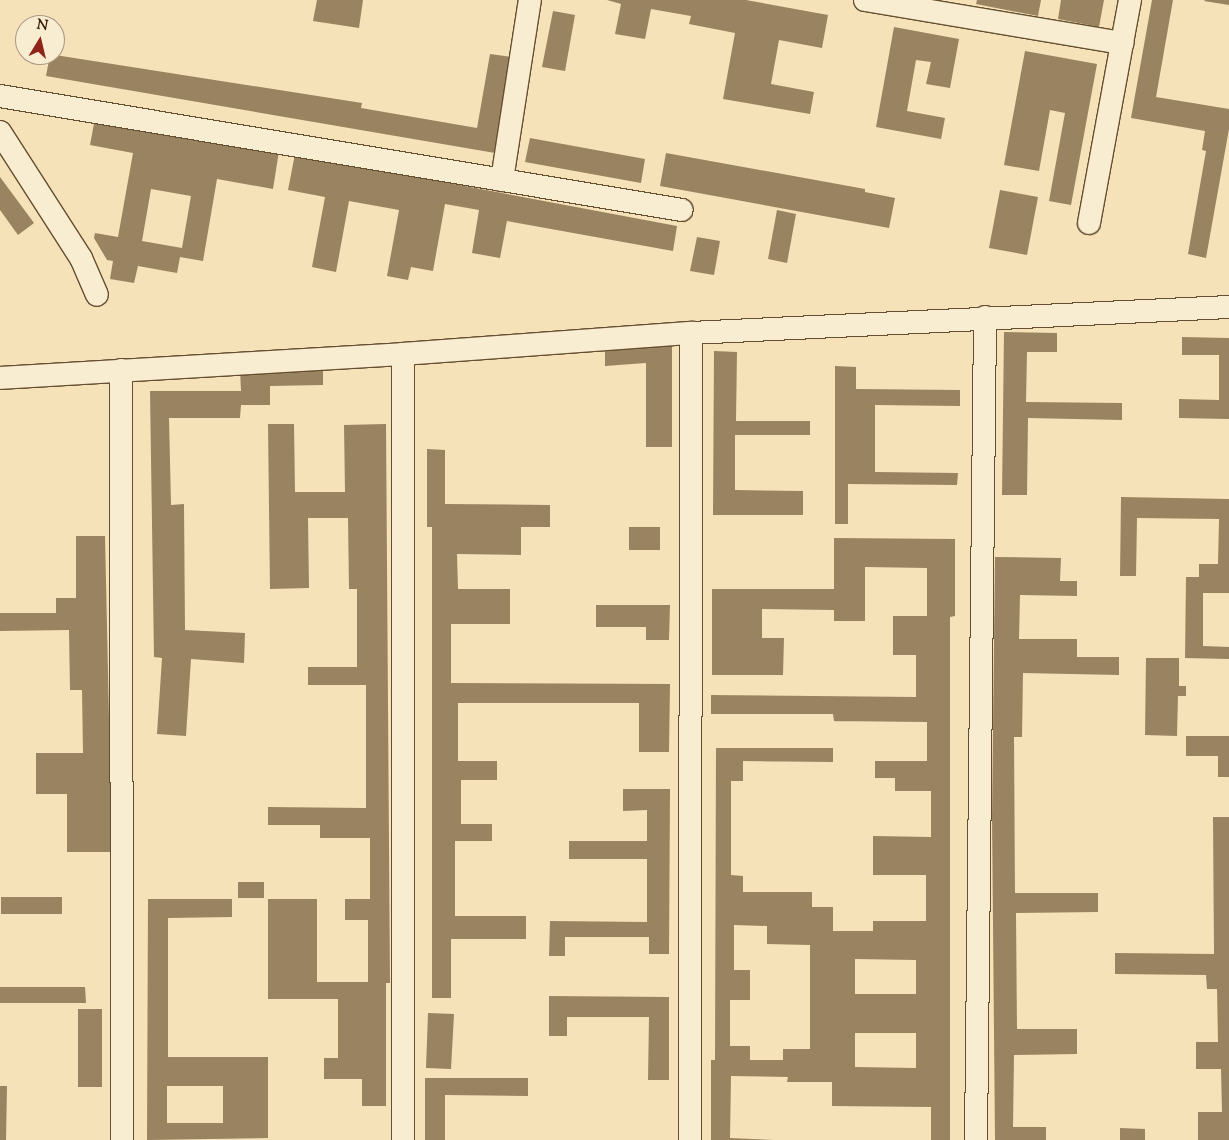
<!DOCTYPE html>
<html>
<head>
<meta charset="utf-8">
<style>
  body { margin:0 }
  #map { position:relative; width:1229px; height:1140px; overflow:hidden; background:#f5e2b8; font-family:"Sorts Mill Goudy",serif }
  div>[style] { position:absolute }
  .building>* { inset:0; background:#9a8361 }
  .roads { filter:drop-shadow(1px 0 #664e30) drop-shadow(-1px 0 #664e30) drop-shadow(0 1px #664e30) drop-shadow(0 -1px #664e30) }
  .minor>* { height:22px; margin:-11px; padding:0 11px; transform-origin:11px; border-radius:11px; background:#f8ecd1 }
  span { translate:-50% -50%; white-space:nowrap; text-align:center; line-height:1.15; -webkit-text-stroke:5px #f8ecd1; paint-order:stroke }
  .north { position:absolute; left:15px; top:15px; width:50px; height:50px; box-sizing:border-box; background:#f8ecd1; border:1px solid #ab997f; border-radius:50%; rotate:9deg; font-size:14px; font-weight:700; line-height:20px; text-align:center; color:#371d03 }
  .north::after { content:''; display:block; margin:auto; width:18px; height:22px; background:#8f2418; clip-path:polygon(50% 0,100% 100%,50% 72%,0 100%) }
</style>
</head>
<body>
<div id="map">
  <div class="building">
    <i style="clip-path:polygon(317px 0,363px 0,359px 28px,313px 21px)"></i>
    <i style="clip-path:polygon(607px 0,746px 0,828px 15px,822px 48px,779px 40px,771px 84px,814px 92px,810px 114px,723px 99px,735px 33px,689px 24px,691px 16px,651px 9px,645px 39px,615px 34px,621px 4px)"></i>
    <i style="clip-path:polygon(977px 0,1041px 0,1038px 16px,976px 4px)"></i>
    <i style="clip-path:polygon(1061px 0,1104px 0,1099px 27px,1058px 19px)"></i>
    <i style="clip-path:polygon(1152px 0,1173px 0,1156px 97px,1229px 109px,1229px 129px,1206px 258px,1188px 254px,1206px 151px,1202px 150px,1205px 131px,1131px 118px)"></i>
    <i style="clip-path:polygon(1205px 0,1229px 0,1229px 5px,1204px 1px)"></i>
    <i style="clip-path:polygon(553px 11px,575px 15px,565px 71px,542px 67px)"></i>
    <i style="clip-path:polygon(894px 27px,959px 39px,950px 88px,926px 84px,931px 62px,916px 60px,907px 111px,945px 118px,941px 139px,876px 127px)"></i>
    <i style="clip-path:polygon(1025px 51px,1097px 64px,1071px 205px,1049px 201px,1065px 113px,1050px 110px,1039px 171px,1004px 165px)"></i>
    <i style="clip-path:polygon(490px 54px,512px 57px,495px 153px,46px 76px,50px 55px,55px 55px,362px 103px,361px 108px,477px 128px)"></i>
    <i style="clip-path:polygon(evenodd,95px 118px,279px 151px,273px 189px,217px 179px,203px 261px,180px 257px,177px 273px,138px 266px,134px 283px,110px 279px,113px 261px,107px 260px,94px 238px,95px 233px,118px 237px,133px 153px,90px 145px,95px 118px,151px 189px,191px 196px,182px 248px,142px 241px,151px 189px)"></i>
    <i style="clip-path:polygon(530px 138px,645px 159px,641px 183px,525px 162px)"></i>
    <i style="clip-path:polygon(666px 153px,865px 189px,865px 192px,895px 198px,889px 228px,660px 186px)"></i>
    <i style="clip-path:polygon(295px 154px,677px 226px,673px 251px,507px 221px,500px 258px,472px 253px,479px 210px,445px 204px,433px 271px,411px 267px,408px 280px,387px 276px,399px 210px,349px 201px,336px 272px,312px 267px,325px 197px,288px 190px)"></i>
    <i style="clip-path:polygon(0 177px,34px 223px,18px 235px,0 210px)"></i>
    <i style="clip-path:polygon(1000px 190px,1038px 197px,1027px 255px,989px 248px)"></i>
    <i style="clip-path:polygon(777px 210px,796px 214px,787px 263px,768px 259px)"></i>
    <i style="clip-path:polygon(697px 237px,720px 241px,714px 275px,690px 271px)"></i>
    <i style="clip-path:polygon(1004px 332px,1057px 333px,1057px 352px,1027px 352px,1026px 402px,1122px 403px,1122px 420px,1028px 418px,1027px 495px,1002px 495px)"></i>
    <i style="clip-path:polygon(1182px 337px,1229px 338px,1229px 419px,1179px 418px,1179px 399px,1219px 400px,1219px 355px,1182px 355px)"></i>
    <i style="clip-path:polygon(672px 343px,672px 447px,646px 447px,646px 363px,605px 366px,605px 346px)"></i>
    <i style="clip-path:polygon(714px 351px,737px 352px,736px 421px,810px 421px,810px 435px,735px 435px,735px 490px,803px 491px,803px 515px,713px 515px)"></i>
    <i style="clip-path:polygon(323px 363px,323px 385px,270px 386px,270px 405px,241px 405px,240px 418px,169px 418px,171px 505px,184px 504px,185px 630px,245px 633px,244px 663px,191px 659px,186px 736px,157px 734px,162px 658px,154px 657px,150px 391px,241px 391px,240px 370px)"></i>
    <i style="clip-path:polygon(835px 366px,856px 367px,856px 389px,960px 390px,960px 406px,875px 405px,875px 472px,958px 473px,957px 485px,848px 484px,848px 524px,835px 524px)"></i>
    <i style="clip-path:polygon(268px 424px,294px 424px,295px 492px,345px 492px,344px 425px,386px 424px,390px 983px,386px 983px,386px 1106px,362px 1106px,362px 1079px,324px 1079px,324px 1058px,338px 1058px,338px 999px,268px 999px,268px 899px,317px 899px,317px 982px,368px 982px,368px 920px,345px 920px,345px 899px,370px 899px,370px 838px,320px 838px,320px 825px,268px 825px,268px 807px,366px 808px,366px 685px,308px 685px,308px 667px,357px 667px,357px 589px,349px 589px,348px 518px,308px 518px,309px 588px,270px 589px)"></i>
    <i style="clip-path:polygon(427px 449px,445px 450px,445px 504px,550px 505px,550px 527px,521px 527px,521px 555px,457px 554px,458px 589px,510px 589px,510px 624px,451px 624px,451px 683px,670px 684px,669px 752px,639px 752px,639px 703px,458px 703px,458px 761px,497px 761px,497px 780px,461px 780px,461px 824px,492px 824px,492px 841px,455px 841px,455px 916px,526px 916px,526px 939px,451px 939px,451px 998px,432px 998px,432px 527px,427px 527px)"></i>
    <i style="clip-path:polygon(1121px 497px,1229px 499px,1229px 593px,1203px 593px,1203px 646px,1229px 647px,1229px 659px,1185px 658px,1186px 577px,1199px 577px,1199px 564px,1218px 564px,1219px 519px,1137px 518px,1136px 576px,1120px 576px)"></i>
    <i style="clip-path:polygon(629px 527px,660px 527px,660px 550px,629px 550px)"></i>
    <i style="clip-path:polygon(76px 536px,105px 536px,112px 852px,67px 852px,67px 794px,36px 794px,36px 753px,83px 753px,82px 690px,70px 690px,69px 630px,0 631px,0 613px,56px 613px,56px 598px,76px 598px)"></i>
    <i style="clip-path:polygon(evenodd,834px 538px,955px 539px,955px 616px,950px 617px,950px 1140px,931px 1140px,931px 1107px,832px 1106px,832px 1082px,787px 1082px,788px 1077px,731px 1076px,730px 1138px,774px 1140px,711px 1140px,711px 1060px,715px 1060px,716px 748px,833px 748px,833px 762px,743px 761px,743px 781px,731px 781px,731px 875px,743px 876px,743px 892px,812px 892px,812px 907px,833px 907px,833px 931px,873px 931px,873px 921px,926px 921px,926px 875px,873px 875px,873px 836px,931px 837px,931px 791px,895px 791px,895px 778px,875px 778px,875px 761px,927px 761px,927px 722px,834px 721px,833px 714px,711px 714px,711px 695px,916px 697px,916px 655px,893px 655px,893px 616px,927px 616px,927px 568px,865px 567px,865px 621px,834px 621px,834px 610px,762px 609px,762px 638px,784px 638px,783px 675px,712px 675px,712px 589px,834px 589px,834px 538px,734px 925px,767px 926px,767px 944px,810px 945px,810px 1049px,783px 1049px,783px 1060px,750px 1060px,750px 1046px,730px 1046px,730px 1000px,750px 1000px,750px 970px,734px 970px,734px 925px,834px 538px,855px 959px,916px 960px,916px 994px,855px 994px,855px 959px,834px 538px,855px 1033px,916px 1033px,916px 1068px,855px 1067px,855px 1033px)"></i>
    <i style="clip-path:polygon(995px 557px,1061px 558px,1060px 581px,1077px 581px,1077px 596px,1020px 595px,1019px 639px,1077px 639px,1077px 657px,1119px 657px,1119px 675px,1023px 673px,1022px 737px,1014px 737px,1015px 893px,1098px 893px,1098px 912px,1016px 913px,1017px 1029px,1077px 1029px,1077px 1054px,1014px 1055px,1013px 1127px,1046px 1127px,1046px 1140px,995px 1140px,992px 816px)"></i>
    <i style="clip-path:polygon(596px 605px,670px 605px,669px 640px,646px 640px,646px 627px,596px 627px)"></i>
    <i style="clip-path:polygon(1146px 658px,1179px 658px,1179px 686px,1186px 686px,1186px 696px,1178px 696px,1177px 736px,1145px 735px)"></i>
    <i style="clip-path:polygon(1186px 736px,1229px 736px,1229px 777px,1218px 777px,1218px 756px,1186px 756px)"></i>
    <i style="clip-path:polygon(623px 789px,670px 789px,669px 954px,649px 954px,649px 937px,565px 937px,565px 956px,549px 956px,550px 921px,647px 922px,647px 859px,569px 859px,569px 841px,647px 841px,647px 810px,623px 811px)"></i>
    <i style="clip-path:polygon(1213px 817px,1229px 817px,1229px 1140px,1198px 1140px,1198px 1112px,1222px 1112px,1221px 1069px,1196px 1069px,1196px 1042px,1218px 1042px,1217px 989px,1207px 989px,1206px 975px,1115px 974px,1115px 953px,1214px 954px)"></i>
    <i style="clip-path:polygon(238px 882px,264px 882px,264px 898px,238px 898px)"></i>
    <i style="clip-path:polygon(1px 897px,62px 897px,62px 914px,1px 914px)"></i>
    <i style="clip-path:polygon(evenodd,148px 899px,232px 899px,232px 917px,168px 918px,168px 1057px,268px 1057px,268px 1138px,147px 1140px,148px 899px,167px 1086px,223px 1086px,223px 1123px,167px 1123px,167px 1086px)"></i>
    <i style="clip-path:polygon(0 987px,85px 987px,86px 1003px,0 1003px)"></i>
    <i style="clip-path:polygon(549px 996px,669px 997px,669px 1080px,648px 1080px,649px 1017px,567px 1017px,567px 1036px,549px 1036px)"></i>
    <i style="clip-path:polygon(78px 1009px,102px 1009px,102px 1087px,78px 1087px)"></i>
    <i style="clip-path:polygon(428px 1013px,454px 1014px,451px 1069px,426px 1068px)"></i>
    <i style="clip-path:polygon(425px 1078px,528px 1078px,528px 1096px,445px 1095px,445px 1140px,425px 1140px)"></i>
    <i style="clip-path:polygon(0 1086px,7px 1086px,6px 1140px,0 1140px)"></i>
    <i style="clip-path:polygon(1120px 1128px,1145px 1129px,1145px 1140px,1120px 1140px)"></i>
  </div>
  <div class="roads">
    <div class="minor">
      <i style="left:865px;top:0;width:261px;rotate:9.5deg"></i>
      <i style="left:1122px;top:43px;width:44px;rotate:-79.5deg"></i>
      <i style="left:0;top:96px;width:691px;rotate:9.49deg"></i>
      <i style="left:0;top:132px;width:150px;rotate:57.3deg"></i>
      <i style="left:81px;top:258px;width:40px;rotate:66.6deg"></i>
      <i style="left:502px;top:180px;width:182px;rotate:-81.2deg"></i>
      <i style="left:1089px;top:223px;width:183px;rotate:-79.6deg"></i>
      <i style="left:121px;top:370px;width:770px;rotate:89.93deg"></i>
      <i style="left:0;top:378px;width:404px;rotate:-3.4deg"></i>
      <i style="left:403px;top:354px;width:289px;rotate:-4.2deg"></i>
      <i style="left:691px;top:333px;width:539px;rotate:-2.77deg"></i>
      <i style="left:403px;top:1140px;width:786px;rotate:-90deg"></i>
      <i style="left:690px;top:1140px;width:807px;rotate:-89.93deg"></i>
      <i style="left:976px;top:1140px;width:823px;rotate:-89.37deg"></i>
    </div>
  </div>
  <div class="north">N</div>
</div>
</body>
</html>
